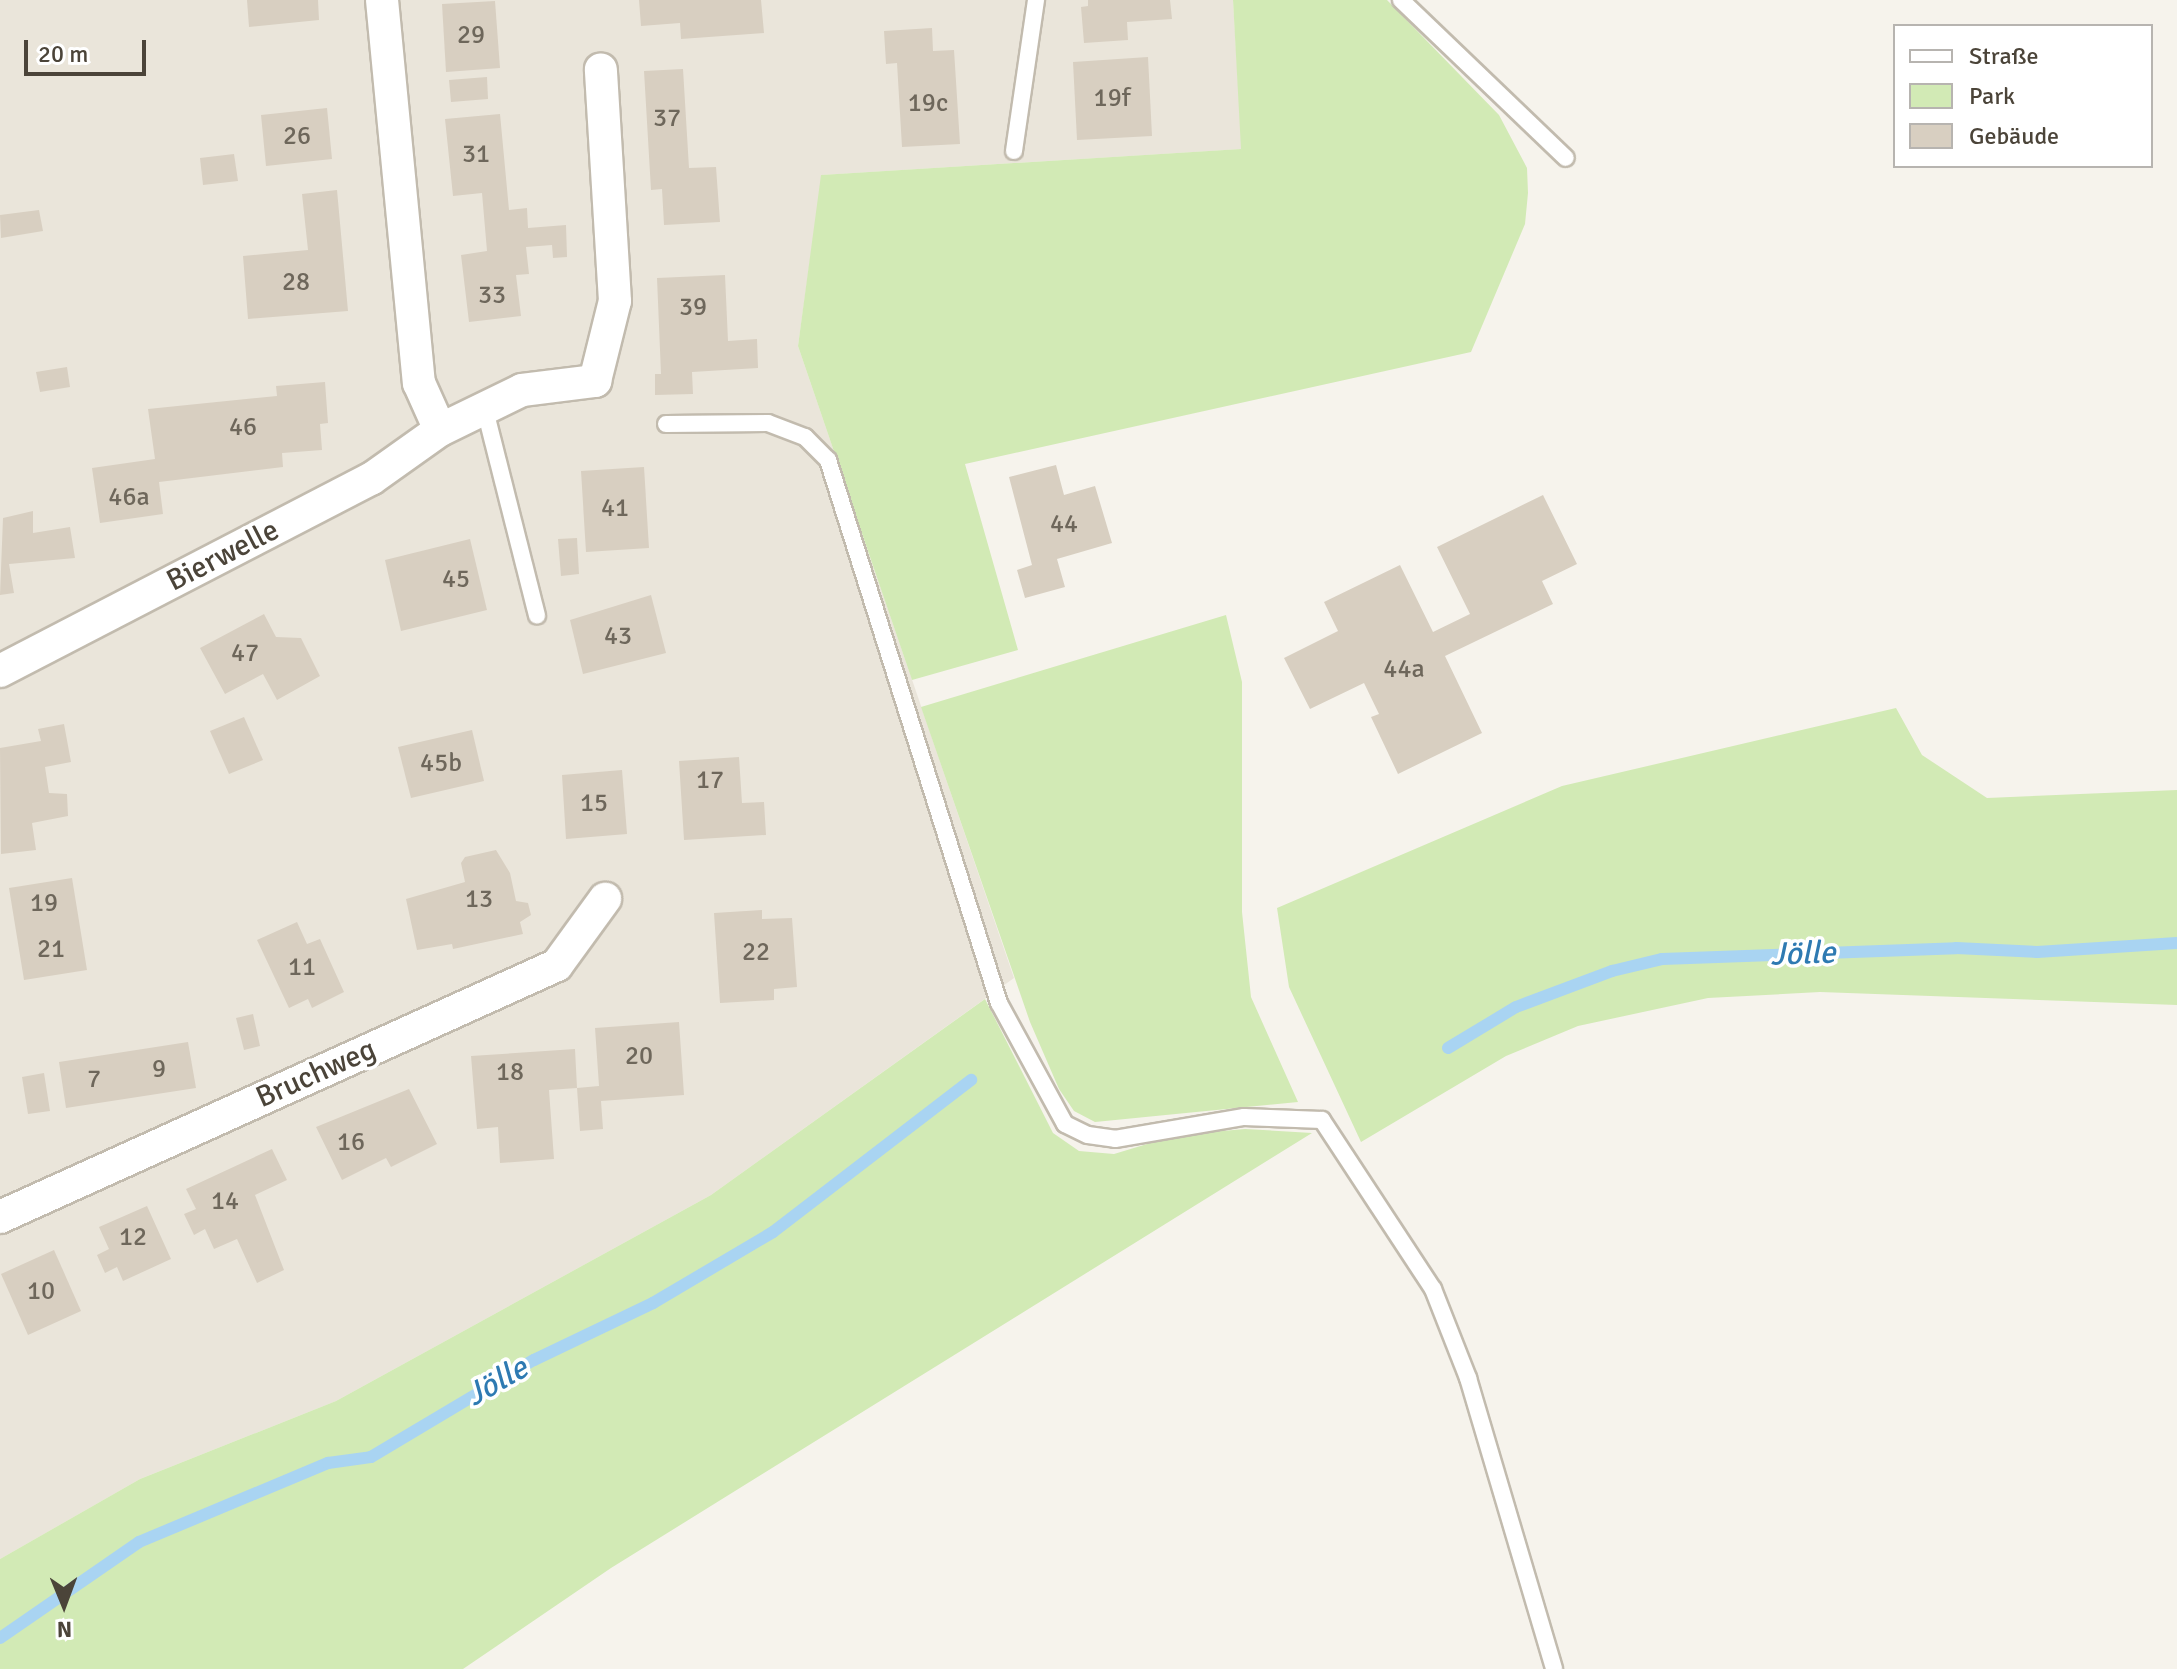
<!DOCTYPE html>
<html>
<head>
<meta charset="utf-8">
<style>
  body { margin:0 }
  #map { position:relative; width:2177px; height:1669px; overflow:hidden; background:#f6f3ec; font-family:Signika,sans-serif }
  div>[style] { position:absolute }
  .residential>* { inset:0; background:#eae5da }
  .green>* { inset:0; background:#d2eab5 }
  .stream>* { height:12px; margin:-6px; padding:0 6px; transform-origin:6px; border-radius:6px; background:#a9d4f2 }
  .building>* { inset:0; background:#d8cfc1 }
  .roads { filter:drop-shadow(2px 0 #c2bbae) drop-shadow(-2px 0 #c2bbae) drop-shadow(0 2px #c2bbae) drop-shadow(0 -2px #c2bbae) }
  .service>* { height:16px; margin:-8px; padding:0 8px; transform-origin:8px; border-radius:8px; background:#fff }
  .minor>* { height:32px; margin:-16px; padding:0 16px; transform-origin:16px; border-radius:16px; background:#fff }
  span { translate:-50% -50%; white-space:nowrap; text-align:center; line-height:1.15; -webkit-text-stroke:7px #fff; paint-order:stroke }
  .number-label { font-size:26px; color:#6e675b }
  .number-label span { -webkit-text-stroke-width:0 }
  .street-label { font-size:30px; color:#4b4439 }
  .water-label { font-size:32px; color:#2e7ab2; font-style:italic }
  .legend { position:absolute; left:1893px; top:24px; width:260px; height:144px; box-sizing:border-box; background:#fff; border:2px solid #b7b4b0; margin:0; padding:10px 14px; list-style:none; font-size:24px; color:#4b4439 }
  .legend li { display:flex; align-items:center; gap:16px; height:40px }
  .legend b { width:40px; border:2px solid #b7b4b0 }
  .north { position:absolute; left:24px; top:1565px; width:80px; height:80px; -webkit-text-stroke:6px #fff; paint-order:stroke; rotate:179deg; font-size:22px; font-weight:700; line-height:32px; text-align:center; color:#4b4439 }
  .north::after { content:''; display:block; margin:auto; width:28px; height:36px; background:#4b4439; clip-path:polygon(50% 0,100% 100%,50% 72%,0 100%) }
  .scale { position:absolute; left:24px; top:40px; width:122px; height:36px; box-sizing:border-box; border:4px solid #4b4439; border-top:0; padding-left:10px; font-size:24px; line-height:28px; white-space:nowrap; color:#4b4439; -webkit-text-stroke:6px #fff; paint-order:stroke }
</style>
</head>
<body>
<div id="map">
  <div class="residential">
    <i style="clip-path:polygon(0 0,1233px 0,1242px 149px,822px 175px,798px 346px,1014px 978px,711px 1195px,336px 1401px,140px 1479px,0 1559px)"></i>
  </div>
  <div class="green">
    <i style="clip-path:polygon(1233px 0,1387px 0,1499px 115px,1527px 168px,1528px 193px,1525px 224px,1471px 352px,965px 464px,1018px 650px,912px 680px,798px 346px,821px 175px,1241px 149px)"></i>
    <i style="clip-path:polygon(1226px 615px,1242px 682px,1242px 912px,1251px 997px,1298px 1102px,1095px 1122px,1074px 1111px,1059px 1089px,1030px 1022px,921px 707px)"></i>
    <i style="clip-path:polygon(1896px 708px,1922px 755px,1987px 798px,2177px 790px,2177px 1005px,1820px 992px,1708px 998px,1578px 1026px,1506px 1056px,1361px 1142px,1289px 987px,1277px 908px,1562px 786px)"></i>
    <i style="clip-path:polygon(985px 999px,1053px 1133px,1079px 1151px,1114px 1154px,1177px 1135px,1245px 1129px,1312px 1133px,611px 1568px,463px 1669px,0 1669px,0 1559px,140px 1479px,336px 1401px,711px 1195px)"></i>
  </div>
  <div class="stream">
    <i style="left:1448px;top:1048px;width:79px;rotate:-31.1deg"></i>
    <i style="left:1516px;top:1007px;width:103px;rotate:-20.6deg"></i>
    <i style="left:1612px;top:971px;width:51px;rotate:-13.5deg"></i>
    <i style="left:1662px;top:959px;width:294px;rotate:-2.1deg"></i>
    <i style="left:1956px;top:948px;width:81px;rotate:2.8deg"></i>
    <i style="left:2037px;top:952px;width:140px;rotate:-3.7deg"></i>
    <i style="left:0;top:1638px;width:169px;rotate:-34.6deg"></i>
    <i style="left:139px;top:1542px;width:205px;rotate:-22.7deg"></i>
    <i style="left:328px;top:1463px;width:43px;rotate:-7.9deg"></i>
    <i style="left:371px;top:1457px;width:190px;rotate:-30.8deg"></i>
    <i style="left:534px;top:1360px;width:132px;rotate:-25.6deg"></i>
    <i style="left:653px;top:1303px;width:139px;rotate:-30.6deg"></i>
    <i style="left:773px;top:1232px;width:250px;rotate:-37.5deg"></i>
  </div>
  <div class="building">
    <i style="clip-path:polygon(247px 0,318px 0,319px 20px,249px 27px)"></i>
    <i style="clip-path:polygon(639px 0,761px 0,764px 33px,681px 39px,680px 23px,641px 26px)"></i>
    <i style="clip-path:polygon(1088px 0,1170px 0,1172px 19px,1127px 22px,1128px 40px,1084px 43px,1081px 7px,1088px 6px)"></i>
    <i style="clip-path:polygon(495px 1px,500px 68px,446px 72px,442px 4px)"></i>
    <i style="clip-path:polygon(932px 28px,933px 51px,954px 50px,960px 144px,902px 147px,897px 63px,886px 64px,884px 31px)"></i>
    <i style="clip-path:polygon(1148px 57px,1152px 136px,1077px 140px,1073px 62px)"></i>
    <i style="clip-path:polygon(683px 69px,689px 168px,716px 167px,720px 222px,664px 225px,662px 189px,651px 190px,644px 71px)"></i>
    <i style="clip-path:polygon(487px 77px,488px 99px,451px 102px,449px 80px)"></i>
    <i style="clip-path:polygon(327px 108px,332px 159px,266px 166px,261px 115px)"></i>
    <i style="clip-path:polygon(500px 114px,509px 210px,527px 208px,528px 228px,566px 225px,567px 257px,553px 258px,552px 245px,526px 247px,529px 274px,516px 275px,521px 316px,469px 322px,461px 255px,487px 251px,482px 193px,453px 196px,445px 119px)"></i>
    <i style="clip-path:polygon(234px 154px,238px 181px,203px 185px,200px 158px)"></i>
    <i style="clip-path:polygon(337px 190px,348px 311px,248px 319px,243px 256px,308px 250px,302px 194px)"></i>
    <i style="clip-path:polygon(39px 210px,43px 231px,1px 238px,0 215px)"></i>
    <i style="clip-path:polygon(725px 275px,728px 341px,757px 339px,758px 368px,692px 372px,693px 394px,655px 395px,655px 374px,661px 374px,657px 278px)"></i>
    <i style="clip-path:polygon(67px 367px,70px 387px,40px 392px,36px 372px)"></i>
    <i style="clip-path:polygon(325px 382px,328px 423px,320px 424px,322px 450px,282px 453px,283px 467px,159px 482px,163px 514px,100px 523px,92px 468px,155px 459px,148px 409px,277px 396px,276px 386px)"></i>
    <i style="clip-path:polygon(1056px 465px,1064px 495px,1095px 486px,1112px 543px,1057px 559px,1065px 587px,1025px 598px,1017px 570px,1032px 565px,1009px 477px)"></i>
    <i style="clip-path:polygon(644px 467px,649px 548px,586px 552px,581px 471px)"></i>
    <i style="clip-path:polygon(1543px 495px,1577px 564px,1542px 581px,1553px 604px,1445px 656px,1482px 733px,1398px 774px,1371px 717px,1379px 714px,1364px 683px,1310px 709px,1284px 658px,1338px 631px,1324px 602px,1400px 565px,1433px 632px,1470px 614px,1437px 547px)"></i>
    <i style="clip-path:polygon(33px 511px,33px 533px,70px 527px,75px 558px,9px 564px,14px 593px,0 595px,3px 518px)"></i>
    <i style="clip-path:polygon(577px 538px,579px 574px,561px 576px,558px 539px)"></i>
    <i style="clip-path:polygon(470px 539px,487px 610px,401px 631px,385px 560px)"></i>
    <i style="clip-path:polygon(651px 595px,666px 653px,583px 674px,570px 620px)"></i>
    <i style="clip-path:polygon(264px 614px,276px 637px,301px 638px,320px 676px,277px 700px,263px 674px,225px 694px,200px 648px)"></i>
    <i style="clip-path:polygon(244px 717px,263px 760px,229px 774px,210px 731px)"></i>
    <i style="clip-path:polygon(64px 724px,71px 762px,45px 767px,49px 793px,67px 794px,68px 816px,32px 823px,36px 850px,1px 854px,0 748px,41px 741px,38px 729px)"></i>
    <i style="clip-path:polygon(472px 730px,484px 781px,411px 798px,398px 747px)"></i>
    <i style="clip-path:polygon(739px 757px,742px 803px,764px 802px,766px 835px,684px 840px,679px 761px)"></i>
    <i style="clip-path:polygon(622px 770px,627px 834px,566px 839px,562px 775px)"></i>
    <i style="clip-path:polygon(496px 850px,510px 873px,516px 901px,528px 903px,531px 915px,520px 922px,523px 934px,453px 949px,452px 944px,417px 950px,406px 899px,465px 882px,461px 863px,465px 857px)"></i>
    <i style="clip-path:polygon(72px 878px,87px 970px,24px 980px,9px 888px)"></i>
    <i style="clip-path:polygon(762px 910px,762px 919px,792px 918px,797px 987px,774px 989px,774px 1000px,720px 1003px,714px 913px)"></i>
    <i style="clip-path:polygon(297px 922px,307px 944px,320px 939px,344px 992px,312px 1008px,308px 999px,289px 1008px,257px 940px)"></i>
    <i style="clip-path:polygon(253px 1014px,260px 1046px,244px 1050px,236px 1018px)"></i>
    <i style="clip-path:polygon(679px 1022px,684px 1095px,601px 1101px,603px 1129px,580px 1131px,577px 1088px,549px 1090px,554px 1159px,500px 1163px,498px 1127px,477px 1129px,471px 1056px,575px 1049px,577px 1088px,599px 1086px,595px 1028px)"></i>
    <i style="clip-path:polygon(188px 1042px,196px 1088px,66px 1108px,59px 1062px)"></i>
    <i style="clip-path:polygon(44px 1073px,50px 1111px,28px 1114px,22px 1077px)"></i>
    <i style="clip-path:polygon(409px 1089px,437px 1144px,391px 1167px,386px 1158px,342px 1180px,316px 1127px)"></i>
    <i style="clip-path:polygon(272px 1149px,287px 1180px,255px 1195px,284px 1270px,257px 1283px,237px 1239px,214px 1249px,205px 1229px,194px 1235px,184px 1214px,196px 1209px,186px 1189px)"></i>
    <i style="clip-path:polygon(147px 1206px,171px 1259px,123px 1281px,117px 1267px,105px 1273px,97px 1255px,109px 1249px,99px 1227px)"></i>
    <i style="clip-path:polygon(54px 1250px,81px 1311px,28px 1335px,1px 1274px)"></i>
  </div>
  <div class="roads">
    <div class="service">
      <i style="left:1401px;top:0;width:228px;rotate:43.8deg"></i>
      <i style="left:1014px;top:151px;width:153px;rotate:-81.7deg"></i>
      <i style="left:485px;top:410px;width:212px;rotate:75.8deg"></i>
      <i style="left:666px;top:424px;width:102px;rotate:-0.6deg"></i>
      <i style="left:768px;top:423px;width:40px;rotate:21deg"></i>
      <i style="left:805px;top:437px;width:33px;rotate:45deg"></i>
      <i style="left:828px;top:460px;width:569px;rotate:72.52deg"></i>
      <i style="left:999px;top:1003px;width:138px;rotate:61.4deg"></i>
      <i style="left:1065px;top:1124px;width:25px;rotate:26deg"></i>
      <i style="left:1088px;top:1135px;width:27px;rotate:8deg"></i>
      <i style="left:1115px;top:1139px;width:131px;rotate:-9.7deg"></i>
      <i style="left:1244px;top:1117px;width:78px;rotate:2.2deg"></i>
      <i style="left:1322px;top:1120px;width:202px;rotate:56.7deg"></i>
      <i style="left:1433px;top:1289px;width:96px;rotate:68.5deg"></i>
      <i style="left:1468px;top:1378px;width:303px;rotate:73.5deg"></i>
    </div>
    <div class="minor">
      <i style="left:382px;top:0;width:385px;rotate:84.5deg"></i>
      <i style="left:419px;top:383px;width:51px;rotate:65.9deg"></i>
      <i style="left:0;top:671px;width:418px;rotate:-27.4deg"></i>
      <i style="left:371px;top:479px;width:85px;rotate:-35.4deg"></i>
      <i style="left:440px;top:430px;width:91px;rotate:-26deg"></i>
      <i style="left:522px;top:390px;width:74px;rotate:-7deg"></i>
      <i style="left:595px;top:381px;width:82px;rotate:-76deg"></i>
      <i style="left:615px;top:301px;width:232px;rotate:-93.5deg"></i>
      <i style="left:0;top:1217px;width:611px;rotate:-24.34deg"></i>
      <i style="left:557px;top:965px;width:82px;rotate:-54deg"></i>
    </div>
  </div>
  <div class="number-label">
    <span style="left:471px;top:36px">29</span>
    <span style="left:1112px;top:99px">19f</span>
    <span style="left:928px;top:104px">19c</span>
    <span style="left:667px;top:119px">37</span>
    <span style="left:297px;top:137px">26</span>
    <span style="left:476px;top:155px">31</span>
    <span style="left:296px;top:283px">28</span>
    <span style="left:492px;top:296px">33</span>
    <span style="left:693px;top:308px">39</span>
    <span style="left:243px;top:428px">46</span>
    <span style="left:129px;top:498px">46a</span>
    <span style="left:615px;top:509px">41</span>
    <span style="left:1064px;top:525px">44</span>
    <span style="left:456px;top:580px">45</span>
    <span style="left:618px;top:637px">43</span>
    <span style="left:245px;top:654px">47</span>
    <span style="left:1404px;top:670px">44a</span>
    <span style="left:441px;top:764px">45b</span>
    <span style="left:710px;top:781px">17</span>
    <span style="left:594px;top:804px">15</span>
    <span style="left:479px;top:900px">13</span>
    <span style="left:44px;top:904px">19</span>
    <span style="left:51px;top:950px">21</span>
    <span style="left:756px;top:953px">22</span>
    <span style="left:302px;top:968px">11</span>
    <span style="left:639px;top:1057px">20</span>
    <span style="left:159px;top:1070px">9</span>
    <span style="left:510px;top:1073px">18</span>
    <span style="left:94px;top:1080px">7</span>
    <span style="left:351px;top:1143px">16</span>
    <span style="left:225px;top:1202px">14</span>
    <span style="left:133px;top:1238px">12</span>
    <span style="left:41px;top:1292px">10</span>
  </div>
  <div class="street-label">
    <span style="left:223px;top:556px;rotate:-27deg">Bierwelle</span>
    <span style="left:316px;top:1074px;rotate:-24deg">Bruchweg</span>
  </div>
  <div class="water-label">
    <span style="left:1803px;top:954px;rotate:-2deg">Jölle</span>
    <span style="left:497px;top:1382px;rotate:-30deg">Jölle</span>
  </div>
  <ul class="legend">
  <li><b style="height:10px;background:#fff"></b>Straße</li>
  <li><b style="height:22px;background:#d2eab5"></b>Park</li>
  <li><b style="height:22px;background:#d8cfc1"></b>Gebäude</li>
  </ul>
  <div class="north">N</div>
  <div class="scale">20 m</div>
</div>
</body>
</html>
